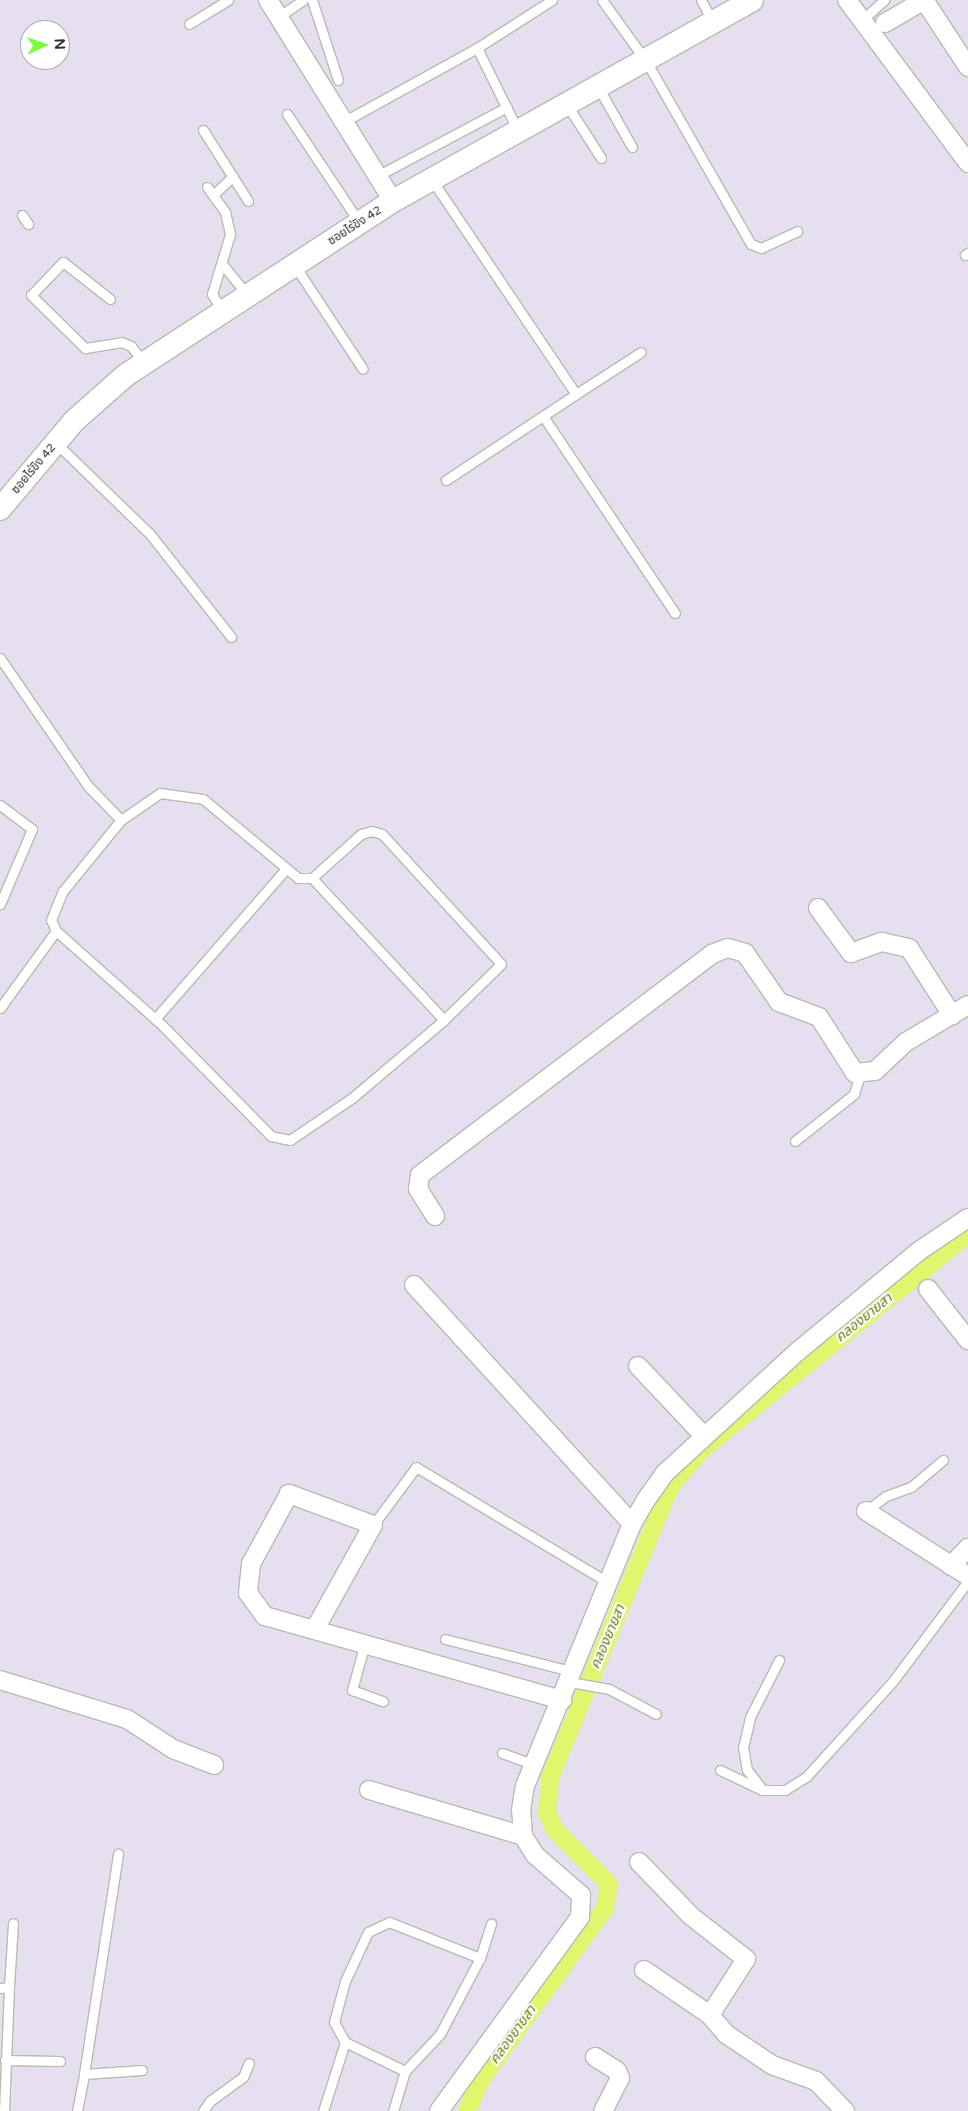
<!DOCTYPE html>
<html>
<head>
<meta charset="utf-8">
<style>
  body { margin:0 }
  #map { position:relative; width:968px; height:2111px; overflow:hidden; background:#e6dfef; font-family:"Varela Round","Noto Sans Thai",sans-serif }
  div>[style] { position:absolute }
  .canal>* { height:18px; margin:-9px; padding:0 9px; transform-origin:9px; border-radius:9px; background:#e0f66d }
  .roads { filter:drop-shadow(1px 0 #b3bdaf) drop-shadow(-1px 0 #b3bdaf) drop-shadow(0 1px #b3bdaf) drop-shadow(0 -1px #b3bdaf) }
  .service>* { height:9px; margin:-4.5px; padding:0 4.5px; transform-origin:4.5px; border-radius:4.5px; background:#fff }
  .minor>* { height:18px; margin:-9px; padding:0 9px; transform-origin:9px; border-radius:9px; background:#fff }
  .tertiary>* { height:22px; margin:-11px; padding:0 11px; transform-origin:11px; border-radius:11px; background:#fff }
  span { translate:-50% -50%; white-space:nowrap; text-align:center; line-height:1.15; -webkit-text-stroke:4px #fff; paint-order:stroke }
  .street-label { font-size:12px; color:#2d2d2d }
  .water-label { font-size:14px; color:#607b09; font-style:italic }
  .north { position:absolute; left:20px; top:20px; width:50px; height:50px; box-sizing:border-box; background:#fff; border:1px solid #ababab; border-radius:50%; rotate:87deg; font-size:14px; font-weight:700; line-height:20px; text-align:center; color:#2d2d2d }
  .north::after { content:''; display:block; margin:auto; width:18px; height:22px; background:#75ff3c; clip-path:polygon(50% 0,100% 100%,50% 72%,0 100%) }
</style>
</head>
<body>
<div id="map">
  <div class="canal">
    <i style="left:467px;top:2111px;width:36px;rotate:-66deg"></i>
    <i style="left:482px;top:2078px;width:210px;rotate:-54.1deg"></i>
    <i style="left:605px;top:1908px;width:24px;rotate:-81deg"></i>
    <i style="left:609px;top:1884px;width:76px;rotate:-135deg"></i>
    <i style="left:555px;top:1830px;width:19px;rotate:-115deg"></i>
    <i style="left:547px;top:1813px;width:35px;rotate:-85deg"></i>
    <i style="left:550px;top:1778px;width:315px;rotate:-67.6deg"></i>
    <i style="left:670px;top:1487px;width:47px;rotate:-50.2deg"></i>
    <i style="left:700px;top:1451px;width:345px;rotate:-39deg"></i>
  </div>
  <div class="roads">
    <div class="service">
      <i style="left:312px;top:0;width:84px;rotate:72deg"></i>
      <i style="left:602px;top:0;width:75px;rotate:54.2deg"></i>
      <i style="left:646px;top:61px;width:211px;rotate:60.2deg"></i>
      <i style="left:751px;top:244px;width:11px;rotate:22deg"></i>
      <i style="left:761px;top:248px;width:40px;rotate:-25deg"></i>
      <i style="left:701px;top:0;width:24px;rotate:62deg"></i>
      <i style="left:278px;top:17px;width:30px;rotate:-34deg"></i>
      <i style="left:862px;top:20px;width:30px;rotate:-42deg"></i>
      <i style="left:189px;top:24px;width:46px;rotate:-31.6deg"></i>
      <i style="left:477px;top:48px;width:89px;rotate:-32.6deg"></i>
      <i style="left:598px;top:87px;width:69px;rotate:60.5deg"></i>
      <i style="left:567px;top:105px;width:63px;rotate:57.3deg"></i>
      <i style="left:287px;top:114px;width:130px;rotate:56.3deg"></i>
      <i style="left:343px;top:122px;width:153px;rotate:-28.9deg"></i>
      <i style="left:477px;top:48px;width:93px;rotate:63.7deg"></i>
      <i style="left:203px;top:130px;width:84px;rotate:57.6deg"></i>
      <i style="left:377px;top:176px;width:147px;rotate:-28deg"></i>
      <i style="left:432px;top:180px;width:258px;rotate:56.1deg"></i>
      <i style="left:576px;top:394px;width:77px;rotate:-32.9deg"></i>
      <i style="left:207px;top:187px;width:31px;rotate:54deg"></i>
      <i style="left:225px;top:212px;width:23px;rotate:77deg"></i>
      <i style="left:230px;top:234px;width:63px;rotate:106.7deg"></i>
      <i style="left:212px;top:294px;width:21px;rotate:59deg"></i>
      <i style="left:214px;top:194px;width:26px;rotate:-43deg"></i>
      <i style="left:22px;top:215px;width:11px;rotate:56deg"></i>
      <i style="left:965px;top:255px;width:4px;rotate:-34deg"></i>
      <i style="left:223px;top:265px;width:40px;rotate:51deg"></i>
      <i style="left:295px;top:266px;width:123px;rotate:56.6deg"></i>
      <i style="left:110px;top:299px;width:60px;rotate:-141.8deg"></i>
      <i style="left:63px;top:262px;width:46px;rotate:134.1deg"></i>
      <i style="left:31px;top:295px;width:76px;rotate:44.5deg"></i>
      <i style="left:85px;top:348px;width:36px;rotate:-9deg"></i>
      <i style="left:121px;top:342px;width:11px;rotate:22deg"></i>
      <i style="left:131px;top:346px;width:21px;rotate:53deg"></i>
      <i style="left:543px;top:416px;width:237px;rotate:56.2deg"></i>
      <i style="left:56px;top:443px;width:131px;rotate:44.1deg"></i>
      <i style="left:150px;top:534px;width:131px;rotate:51.8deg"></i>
      <i style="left:446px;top:480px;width:156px;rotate:-33.5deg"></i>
      <i style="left:0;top:658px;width:155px;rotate:55.5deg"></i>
      <i style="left:88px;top:786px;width:47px;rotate:45.9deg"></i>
      <i style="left:121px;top:820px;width:47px;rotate:-34.7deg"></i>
      <i style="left:160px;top:793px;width:43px;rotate:7.9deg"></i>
      <i style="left:203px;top:799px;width:124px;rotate:39.7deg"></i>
      <i style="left:298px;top:878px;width:14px"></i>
      <i style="left:312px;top:878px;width:66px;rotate:-41.9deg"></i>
      <i style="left:361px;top:834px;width:11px;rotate:-15deg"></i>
      <i style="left:372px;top:831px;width:10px;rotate:17deg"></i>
      <i style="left:382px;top:834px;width:176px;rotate:47.5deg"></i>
      <i style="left:501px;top:964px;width:80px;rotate:135.5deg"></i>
      <i style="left:444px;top:1020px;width:121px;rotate:139.7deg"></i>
      <i style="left:352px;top:1098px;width:75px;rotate:145.9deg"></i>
      <i style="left:290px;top:1140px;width:19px;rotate:-168deg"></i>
      <i style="left:271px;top:1136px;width:156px;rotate:-134.5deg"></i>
      <i style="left:162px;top:1025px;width:142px;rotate:-138.4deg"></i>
      <i style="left:56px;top:931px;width:12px;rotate:-114deg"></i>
      <i style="left:51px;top:920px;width:31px;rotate:-68deg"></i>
      <i style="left:63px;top:891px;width:92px;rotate:-50.8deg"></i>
      <i style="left:0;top:805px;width:40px;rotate:37deg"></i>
      <i style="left:32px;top:829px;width:82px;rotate:113.1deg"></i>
      <i style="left:312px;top:878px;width:194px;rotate:47.1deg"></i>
      <i style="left:0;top:1008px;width:95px;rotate:-54deg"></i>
      <i style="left:155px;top:1019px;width:199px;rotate:-48.9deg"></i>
      <i style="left:795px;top:1141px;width:75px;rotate:-38.5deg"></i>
      <i style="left:854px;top:1094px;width:21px;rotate:-73deg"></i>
      <i style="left:866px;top:1511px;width:25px;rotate:-37deg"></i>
      <i style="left:886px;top:1496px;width:27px;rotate:-20deg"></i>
      <i style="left:911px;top:1487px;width:42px;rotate:-40.2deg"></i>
      <i style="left:373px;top:1525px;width:72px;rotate:-53.4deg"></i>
      <i style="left:416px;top:1467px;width:225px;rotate:31deg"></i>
      <i style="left:445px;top:1639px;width:133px;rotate:14.3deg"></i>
      <i style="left:365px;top:1643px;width:49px;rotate:105.5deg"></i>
      <i style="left:352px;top:1690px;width:33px;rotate:20deg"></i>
      <i style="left:570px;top:1682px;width:40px;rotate:10deg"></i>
      <i style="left:609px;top:1689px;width:53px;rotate:28deg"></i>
      <i style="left:502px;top:1753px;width:35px;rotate:20deg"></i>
      <i style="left:720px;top:1770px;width:47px;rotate:25.5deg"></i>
      <i style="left:762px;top:1790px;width:23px"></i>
      <i style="left:785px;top:1790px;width:25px;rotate:-32deg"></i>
      <i style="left:806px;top:1777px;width:130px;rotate:-47.8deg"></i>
      <i style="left:893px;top:1681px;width:125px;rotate:-53.1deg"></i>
      <i style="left:762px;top:1789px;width:24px;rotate:-128deg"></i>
      <i style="left:747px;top:1770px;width:22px;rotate:-100deg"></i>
      <i style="left:743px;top:1748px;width:32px;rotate:-77deg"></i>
      <i style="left:750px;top:1717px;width:64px;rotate:-63deg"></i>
      <i style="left:480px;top:1958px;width:36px;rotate:-72deg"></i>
      <i style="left:9px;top:1987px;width:64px;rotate:-86.4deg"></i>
      <i style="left:0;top:1988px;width:9px;rotate:-6deg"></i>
      <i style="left:9px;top:1987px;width:124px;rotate:92.3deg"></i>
      <i style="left:345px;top:2042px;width:67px;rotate:25.8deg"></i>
      <i style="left:5px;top:2060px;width:55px;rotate:1deg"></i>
      <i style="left:84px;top:2074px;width:223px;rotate:-81.2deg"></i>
      <i style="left:77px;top:2111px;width:38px;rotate:-79deg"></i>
      <i style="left:84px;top:2074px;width:58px;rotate:-3.9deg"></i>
      <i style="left:203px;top:2111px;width:12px;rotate:-55deg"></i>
      <i style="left:210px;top:2101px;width:41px;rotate:-36deg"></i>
      <i style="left:243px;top:2077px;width:15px;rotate:-67deg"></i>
      <i style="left:323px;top:2111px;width:72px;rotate:-72.3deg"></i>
      <i style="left:345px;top:2042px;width:23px;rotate:-119deg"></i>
      <i style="left:334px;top:2022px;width:42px;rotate:-75deg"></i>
      <i style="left:345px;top:1981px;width:54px;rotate:-64.9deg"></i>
      <i style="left:368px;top:1932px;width:23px;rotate:-25deg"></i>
      <i style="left:389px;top:1922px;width:98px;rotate:21.6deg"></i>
      <i style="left:480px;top:1958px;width:86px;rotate:117.8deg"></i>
      <i style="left:440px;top:2034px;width:51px;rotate:133.4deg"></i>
      <i style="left:405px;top:2071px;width:42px;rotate:106.7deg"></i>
    </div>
    <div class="minor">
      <i style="left:268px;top:0;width:237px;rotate:58.1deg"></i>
      <i style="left:847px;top:0;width:203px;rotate:53.4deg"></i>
      <i style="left:924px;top:0;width:80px;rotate:56.7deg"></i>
      <i style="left:885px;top:23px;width:45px;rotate:-30.5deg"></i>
      <i style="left:818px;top:908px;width:56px;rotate:53.7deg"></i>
      <i style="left:851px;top:953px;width:33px;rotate:-20deg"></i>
      <i style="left:882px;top:942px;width:28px;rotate:13deg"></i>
      <i style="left:909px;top:948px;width:80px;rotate:57.3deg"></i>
      <i style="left:435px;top:1216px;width:32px;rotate:-122deg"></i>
      <i style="left:418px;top:1189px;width:14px;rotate:-82deg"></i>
      <i style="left:420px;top:1175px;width:366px;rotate:-37.1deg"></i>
      <i style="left:712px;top:954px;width:17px;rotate:-21deg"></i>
      <i style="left:728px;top:948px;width:18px;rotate:16deg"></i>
      <i style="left:745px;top:953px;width:60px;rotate:55.2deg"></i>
      <i style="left:779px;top:1002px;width:43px;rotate:20.6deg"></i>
      <i style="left:819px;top:1017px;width:67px;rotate:57.3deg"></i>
      <i style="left:855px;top:1073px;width:20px;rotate:-6deg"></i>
      <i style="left:875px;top:1071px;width:42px;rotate:-43.1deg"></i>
      <i style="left:906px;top:1042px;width:72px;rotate:-30.8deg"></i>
      <i style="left:414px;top:1285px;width:323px;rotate:47.6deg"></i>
      <i style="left:928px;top:1289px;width:65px;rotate:51.9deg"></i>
      <i style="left:638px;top:1366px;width:95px;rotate:46.7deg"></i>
      <i style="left:866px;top:1511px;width:121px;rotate:32.5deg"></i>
      <i style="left:951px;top:1566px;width:25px;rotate:-47deg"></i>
      <i style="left:315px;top:1629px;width:119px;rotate:-60.9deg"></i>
      <i style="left:373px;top:1525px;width:90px;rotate:-159.7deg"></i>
      <i style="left:289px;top:1494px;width:80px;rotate:118.5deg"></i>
      <i style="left:251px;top:1564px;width:29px;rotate:96deg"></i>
      <i style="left:248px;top:1593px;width:29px;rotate:54deg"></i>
      <i style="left:265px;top:1616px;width:309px;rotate:15.8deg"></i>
      <i style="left:0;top:1680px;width:133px;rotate:17.1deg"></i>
      <i style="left:127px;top:1719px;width:55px;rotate:33.1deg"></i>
      <i style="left:173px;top:1749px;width:44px;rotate:21.3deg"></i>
      <i style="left:369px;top:1790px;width:161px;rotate:16.6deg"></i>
      <i style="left:639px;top:1862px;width:75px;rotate:46.1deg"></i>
      <i style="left:691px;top:1916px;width:70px;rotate:38deg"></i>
      <i style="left:746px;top:1959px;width:67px;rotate:122.7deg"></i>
      <i style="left:710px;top:2015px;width:25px;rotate:50deg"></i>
      <i style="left:726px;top:2034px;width:55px;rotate:34deg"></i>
      <i style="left:772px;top:2065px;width:47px;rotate:20deg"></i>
      <i style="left:816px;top:2081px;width:42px;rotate:46deg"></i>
      <i style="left:644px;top:1970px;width:80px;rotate:34.3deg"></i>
      <i style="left:595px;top:2057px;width:26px;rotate:32deg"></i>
      <i style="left:617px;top:2071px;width:8px;rotate:67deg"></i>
      <i style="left:620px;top:2078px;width:37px;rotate:117deg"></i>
      <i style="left:439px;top:2111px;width:240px;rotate:-54deg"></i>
      <i style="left:580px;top:1917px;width:22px;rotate:-87deg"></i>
      <i style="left:581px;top:1895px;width:61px;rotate:-139deg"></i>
      <i style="left:535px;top:1855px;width:22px;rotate:-122deg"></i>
      <i style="left:523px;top:1836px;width:26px;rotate:-94deg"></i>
      <i style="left:521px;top:1810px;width:24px;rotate:-81deg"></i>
      <i style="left:525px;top:1786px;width:283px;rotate:-67.8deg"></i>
      <i style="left:632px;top:1524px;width:28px;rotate:-60deg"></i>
      <i style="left:646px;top:1500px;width:33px;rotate:-55deg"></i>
      <i style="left:665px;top:1473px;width:179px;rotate:-42.5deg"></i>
      <i style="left:797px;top:1352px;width:158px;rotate:-39.6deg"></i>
      <i style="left:919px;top:1251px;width:59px;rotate:-34deg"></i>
    </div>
    <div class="tertiary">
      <i style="left:0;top:509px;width:115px;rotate:-49.9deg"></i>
      <i style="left:74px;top:421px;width:69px;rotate:-41.5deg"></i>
      <i style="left:126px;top:375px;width:319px;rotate:-33.1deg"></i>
      <i style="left:393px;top:201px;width:411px;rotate:-29.2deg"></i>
    </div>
  </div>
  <div class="street-label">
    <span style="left:355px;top:226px;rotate:-33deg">ซอยไร่ขิง 42</span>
    <span style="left:34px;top:469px;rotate:-50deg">ซอยไร่ขิง 42</span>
  </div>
  <div class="water-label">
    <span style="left:864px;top:1318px;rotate:-39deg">คลองยายสา</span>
    <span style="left:608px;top:1637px;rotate:-67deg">คลองยายสา</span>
    <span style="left:513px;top:2035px;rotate:-54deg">คลองยายสา</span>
  </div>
  <div class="north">N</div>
</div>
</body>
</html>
